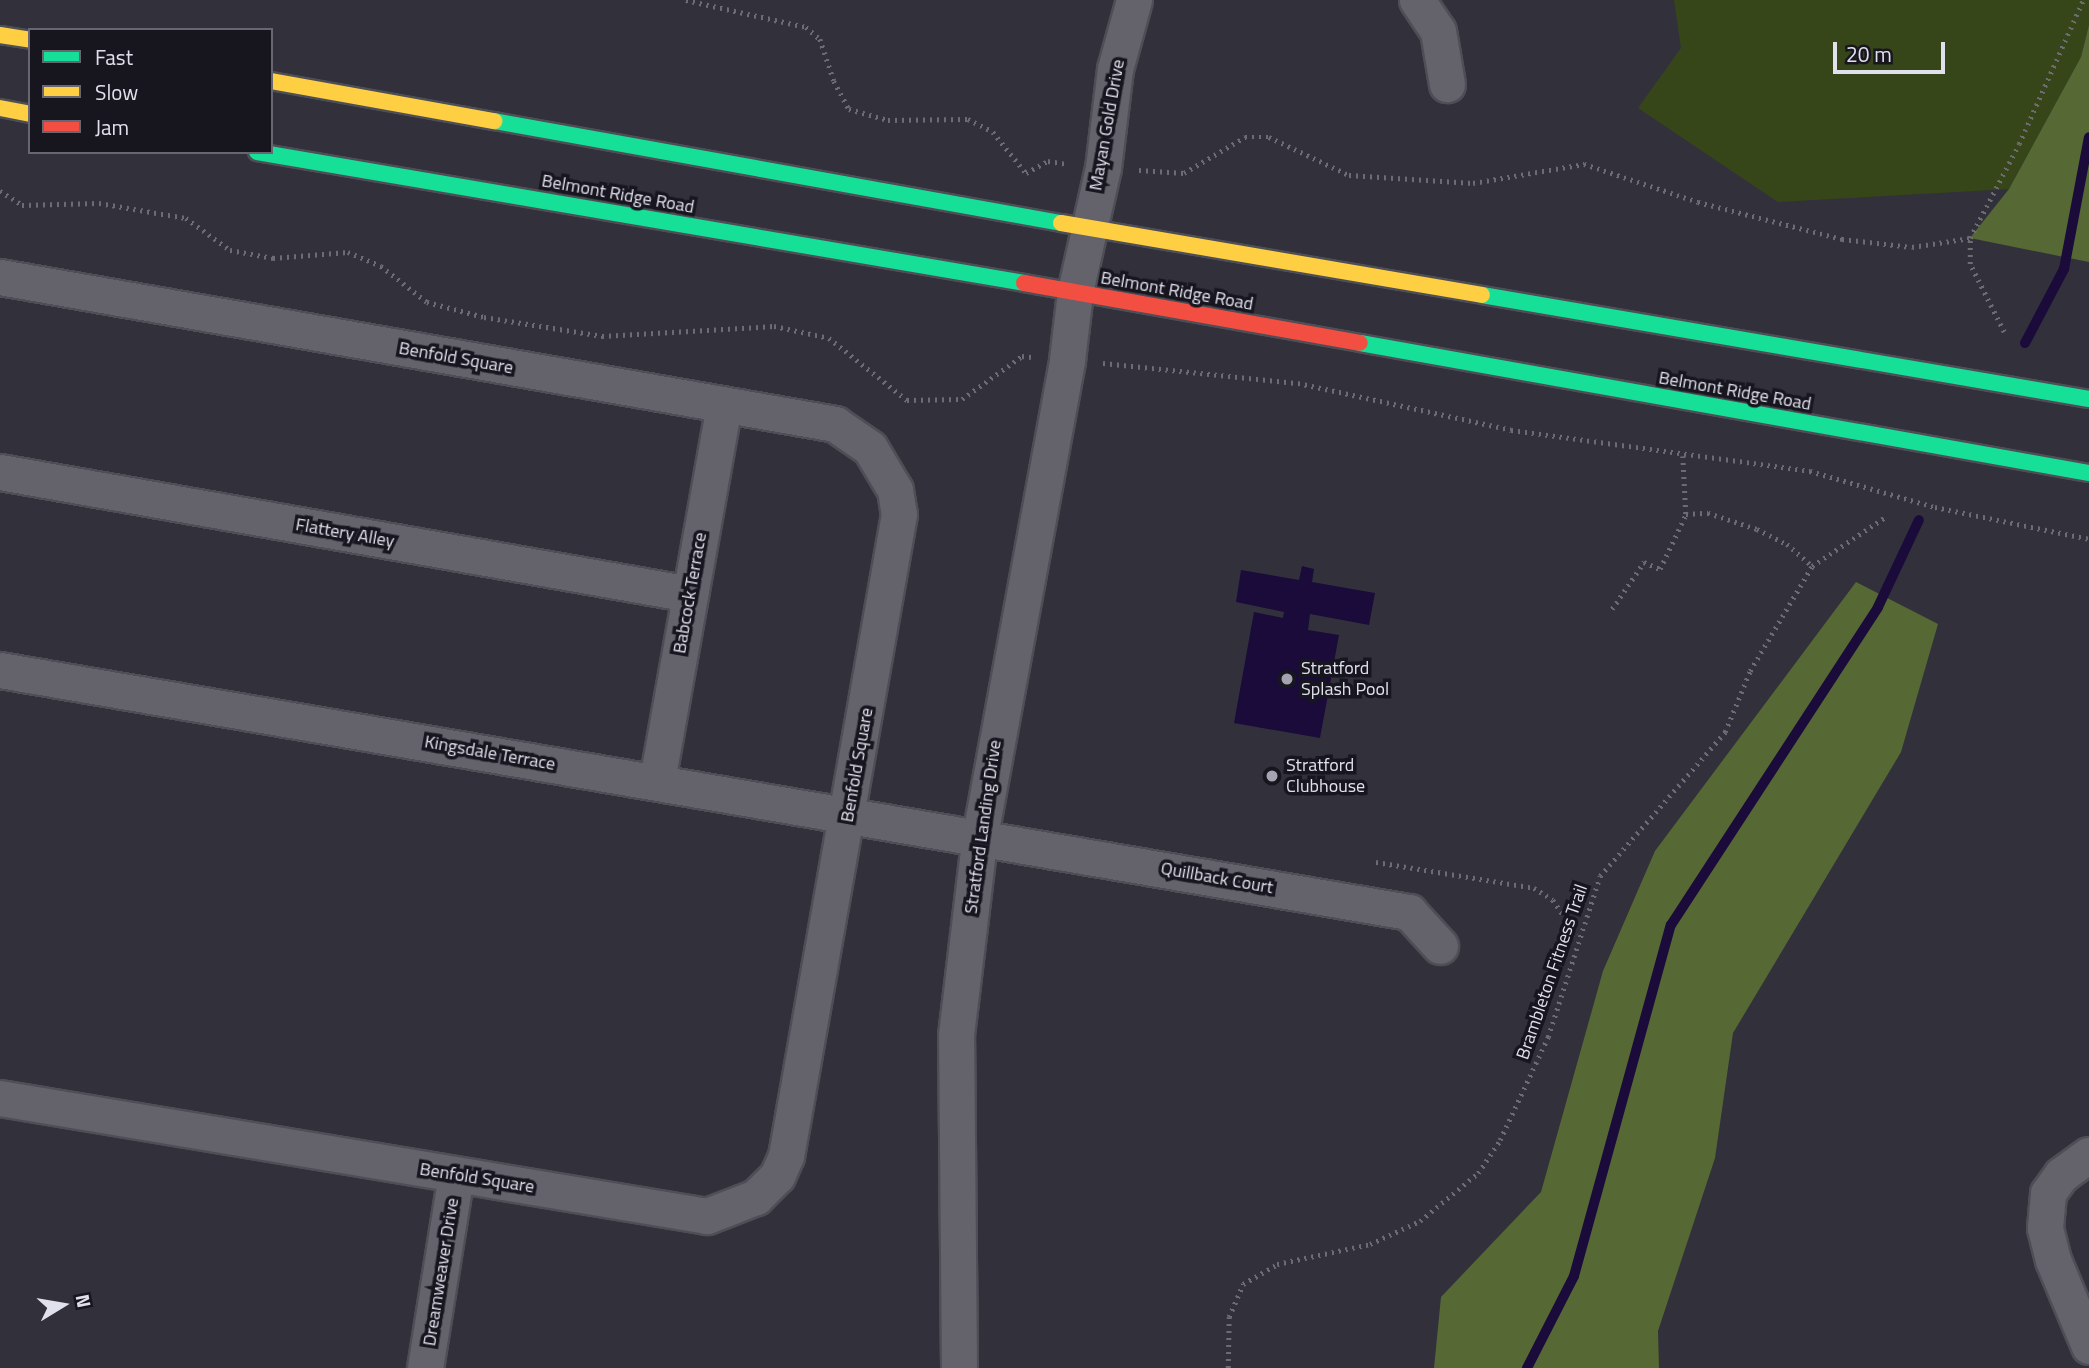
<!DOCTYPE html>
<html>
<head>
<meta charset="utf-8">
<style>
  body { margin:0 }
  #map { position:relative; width:2089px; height:1368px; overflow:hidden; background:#32313b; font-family:"Titillium Web",sans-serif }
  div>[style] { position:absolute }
  .green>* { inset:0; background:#374619 }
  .forest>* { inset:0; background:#566934 }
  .water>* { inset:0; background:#1a0b3b }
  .stream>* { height:10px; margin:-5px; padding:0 5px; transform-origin:5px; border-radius:5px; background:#1a0b3b }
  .path>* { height:4.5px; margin-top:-2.25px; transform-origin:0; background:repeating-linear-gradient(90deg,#6e6c73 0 2px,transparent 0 7px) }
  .roads { filter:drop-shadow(2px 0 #4e4e56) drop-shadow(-2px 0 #4e4e56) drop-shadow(0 2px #4e4e56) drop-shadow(0 -2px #4e4e56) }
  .street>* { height:35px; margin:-17.5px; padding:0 17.5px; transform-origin:17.5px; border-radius:17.5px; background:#64636b }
  .fast>* { height:16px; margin:-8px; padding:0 8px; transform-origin:8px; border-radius:8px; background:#16e098 }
  .slow>* { height:16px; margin:-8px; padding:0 8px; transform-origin:8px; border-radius:8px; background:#ffcf43 }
  .jam>* { height:16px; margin:-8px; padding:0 8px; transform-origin:8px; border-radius:8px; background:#f24e42 }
  .dots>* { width:19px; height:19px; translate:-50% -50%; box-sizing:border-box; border:4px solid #17161f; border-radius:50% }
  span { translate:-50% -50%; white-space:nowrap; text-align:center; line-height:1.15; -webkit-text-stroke:7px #17161f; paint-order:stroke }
  .street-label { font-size:18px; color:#e1e0ed }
  .poi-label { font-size:18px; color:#e1e0ed }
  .left { translate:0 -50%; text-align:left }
  .legend { position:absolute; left:28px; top:28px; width:245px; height:126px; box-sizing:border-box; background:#17161f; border:2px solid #686771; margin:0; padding:9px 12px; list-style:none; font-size:21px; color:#e1e0ed }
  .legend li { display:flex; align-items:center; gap:14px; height:35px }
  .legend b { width:35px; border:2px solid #686771 }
  .north { position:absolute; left:28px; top:1270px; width:70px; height:70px; -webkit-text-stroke:5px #17161f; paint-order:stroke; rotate:79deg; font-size:19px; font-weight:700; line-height:28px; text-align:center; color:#e1e0ed }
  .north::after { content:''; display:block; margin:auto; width:24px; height:32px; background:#e1e0ed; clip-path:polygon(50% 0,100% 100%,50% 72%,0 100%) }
  .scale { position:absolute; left:1833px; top:42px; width:112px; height:32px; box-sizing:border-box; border:4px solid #e1e0ed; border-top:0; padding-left:9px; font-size:21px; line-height:24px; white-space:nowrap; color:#e1e0ed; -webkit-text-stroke:5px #17161f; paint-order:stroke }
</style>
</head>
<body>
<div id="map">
  <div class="green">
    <i style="clip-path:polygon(1674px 0,2089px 0,2089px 25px,2081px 57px,2009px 189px,1778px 202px,1638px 108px,1681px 48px)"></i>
  </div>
  <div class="forest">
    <i style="clip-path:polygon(2089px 25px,2089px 262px,1970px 238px,2009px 189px,2081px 57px)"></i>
    <i style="clip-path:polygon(1856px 582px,1938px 624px,1901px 752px,1733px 1033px,1715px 1158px,1658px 1331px,1659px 1368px,1434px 1368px,1441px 1297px,1541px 1192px,1603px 971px,1655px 851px)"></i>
  </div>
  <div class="water">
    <i style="clip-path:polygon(1302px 566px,1314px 569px,1312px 582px,1375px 593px,1369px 625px,1310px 614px,1308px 630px,1339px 635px,1320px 738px,1234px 723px,1254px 612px,1283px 618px,1284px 612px,1236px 602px,1241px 570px,1299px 580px)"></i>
  </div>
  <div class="stream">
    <i style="left:2025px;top:343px;width:84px;rotate:-62.2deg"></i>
    <i style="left:2064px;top:269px;width:134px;rotate:-79.3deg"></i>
    <i style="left:1527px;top:1368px;width:103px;rotate:-62.9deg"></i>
    <i style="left:1574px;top:1276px;width:364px;rotate:-74.6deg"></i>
    <i style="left:1671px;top:925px;width:379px;rotate:-56.9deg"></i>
    <i style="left:1878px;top:607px;width:96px;rotate:-64.8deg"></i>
  </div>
  <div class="path">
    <i style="left:686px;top:0;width:123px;rotate:12.7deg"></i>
    <i style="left:806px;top:27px;width:18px;rotate:41deg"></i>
    <i style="left:820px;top:39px;width:44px;rotate:71.6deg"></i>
    <i style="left:834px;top:81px;width:32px;rotate:62deg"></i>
    <i style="left:849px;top:109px;width:41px;rotate:15.8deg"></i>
    <i style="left:888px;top:120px;width:80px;rotate:-0.7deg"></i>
    <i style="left:968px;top:119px;width:28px;rotate:27deg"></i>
    <i style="left:993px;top:132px;width:53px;rotate:51.2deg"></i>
    <i style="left:1026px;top:173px;width:25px;rotate:-29deg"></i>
    <i style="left:1048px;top:161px;width:20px;rotate:9deg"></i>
    <i style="left:1139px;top:170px;width:45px;rotate:3.8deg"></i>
    <i style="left:1184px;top:173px;width:71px;rotate:-30.5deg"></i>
    <i style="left:1245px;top:137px;width:24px"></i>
    <i style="left:1269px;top:137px;width:89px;rotate:25.4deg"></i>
    <i style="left:1349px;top:175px;width:124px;rotate:3.7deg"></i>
    <i style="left:1473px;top:183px;width:113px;rotate:-9.7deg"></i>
    <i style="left:1584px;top:164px;width:120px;rotate:18.4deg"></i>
    <i style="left:1698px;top:202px;width:149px;rotate:14.4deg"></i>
    <i style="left:1842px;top:239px;width:70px;rotate:6.5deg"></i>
    <i style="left:1912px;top:247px;width:59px;rotate:-8.8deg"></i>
    <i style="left:0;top:191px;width:26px;rotate:32deg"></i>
    <i style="left:22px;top:205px;width:77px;rotate:-1.5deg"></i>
    <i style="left:99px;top:203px;width:88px;rotate:9.8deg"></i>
    <i style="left:186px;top:218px;width:54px;rotate:36deg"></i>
    <i style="left:230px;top:250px;width:44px;rotate:10.5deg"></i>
    <i style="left:273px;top:258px;width:75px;rotate:-4.6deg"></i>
    <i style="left:348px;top:252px;width:36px;rotate:23deg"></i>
    <i style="left:381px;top:266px;width:58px;rotate:38deg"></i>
    <i style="left:427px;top:302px;width:59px;rotate:14.7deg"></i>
    <i style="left:484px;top:317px;width:120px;rotate:9.1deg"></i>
    <i style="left:602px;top:336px;width:172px;rotate:-3.3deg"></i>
    <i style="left:774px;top:326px;width:56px;rotate:12.3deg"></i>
    <i style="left:829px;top:338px;width:100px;rotate:38.5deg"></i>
    <i style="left:907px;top:400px;width:55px;rotate:-1deg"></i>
    <i style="left:962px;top:399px;width:74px;rotate:-35.6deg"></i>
    <i style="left:1022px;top:356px;width:9px;rotate:6deg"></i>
    <i style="left:2004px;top:332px;width:76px;rotate:-116.6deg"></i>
    <i style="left:1970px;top:264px;width:26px;rotate:-90deg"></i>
    <i style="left:1970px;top:238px;width:106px;rotate:-62.5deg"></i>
    <i style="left:2019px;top:144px;width:158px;rotate:-66deg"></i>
    <i style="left:1103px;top:363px;width:196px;rotate:5.9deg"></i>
    <i style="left:1298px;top:383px;width:218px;rotate:12.4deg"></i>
    <i style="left:1511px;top:430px;width:302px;rotate:7.8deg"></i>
    <i style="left:1810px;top:471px;width:130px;rotate:16.1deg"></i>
    <i style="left:1935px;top:507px;width:157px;rotate:11.7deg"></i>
    <i style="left:1683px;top:456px;width:58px;rotate:87deg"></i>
    <i style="left:1686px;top:514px;width:22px;rotate:-3deg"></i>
    <i style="left:1708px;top:513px;width:52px;rotate:18.1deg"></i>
    <i style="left:1757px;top:529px;width:34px;rotate:27deg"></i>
    <i style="left:1787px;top:544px;width:33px;rotate:41deg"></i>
    <i style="left:1812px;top:566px;width:87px;rotate:-33.7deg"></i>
    <i style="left:1612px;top:609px;width:57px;rotate:-55.8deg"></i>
    <i style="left:1644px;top:562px;width:17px;rotate:24deg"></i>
    <i style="left:1660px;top:569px;width:61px;rotate:-64.7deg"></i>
    <i style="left:1376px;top:862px;width:160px;rotate:9.3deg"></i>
    <i style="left:1534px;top:888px;width:22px;rotate:32deg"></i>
    <i style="left:1553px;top:900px;width:42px;rotate:55.6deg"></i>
    <i style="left:1228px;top:1368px;width:51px;rotate:-88.9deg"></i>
    <i style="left:1229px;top:1317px;width:36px;rotate:-67deg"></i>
    <i style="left:1243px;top:1284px;width:39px;rotate:-30deg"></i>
    <i style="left:1277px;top:1264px;width:95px;rotate:-12.1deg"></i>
    <i style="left:1370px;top:1244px;width:55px;rotate:-24.7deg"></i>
    <i style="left:1420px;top:1221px;width:75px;rotate:-39.6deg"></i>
    <i style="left:1478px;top:1173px;width:40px;rotate:-56deg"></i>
    <i style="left:1500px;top:1140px;width:114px;rotate:-65deg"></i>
    <i style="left:1548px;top:1037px;width:169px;rotate:-72.1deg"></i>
    <i style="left:1600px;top:876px;width:191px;rotate:-49deg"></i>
    <i style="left:1725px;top:732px;width:66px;rotate:-67.7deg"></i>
    <i style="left:1750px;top:671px;width:122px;rotate:-59.4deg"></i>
  </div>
  <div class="roads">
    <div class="street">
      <i style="left:1417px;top:0;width:37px;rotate:56deg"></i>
      <i style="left:1438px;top:31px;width:54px;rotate:80.4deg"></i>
      <i style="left:0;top:277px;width:848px;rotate:9.98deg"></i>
      <i style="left:835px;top:424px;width:42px;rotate:34.4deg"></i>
      <i style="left:870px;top:448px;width:49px;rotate:59.2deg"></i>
      <i style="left:895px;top:490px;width:24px;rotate:81deg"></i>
      <i style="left:899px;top:514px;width:652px;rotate:99.98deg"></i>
      <i style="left:786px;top:1156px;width:22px;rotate:114deg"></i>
      <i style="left:777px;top:1176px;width:30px;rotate:135deg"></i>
      <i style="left:756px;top:1197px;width:53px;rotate:158.8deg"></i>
      <i style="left:707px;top:1216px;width:717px;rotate:-170.52deg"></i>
      <i style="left:0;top:472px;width:701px;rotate:10.03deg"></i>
      <i style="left:0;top:670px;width:1430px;rotate:9.75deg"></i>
      <i style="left:1409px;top:912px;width:46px;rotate:47.6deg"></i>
      <i style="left:657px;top:781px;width:382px;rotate:-79.9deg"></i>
      <i style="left:2089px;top:1346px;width:93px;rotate:-112.7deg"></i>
      <i style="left:2053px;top:1260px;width:33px;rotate:-104deg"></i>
      <i style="left:2045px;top:1228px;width:35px;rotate:-85deg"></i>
      <i style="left:2048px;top:1193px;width:22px;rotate:-54deg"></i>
      <i style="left:2061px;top:1175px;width:34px;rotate:-36deg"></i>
      <i style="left:425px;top:1368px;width:195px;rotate:-80.9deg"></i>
      <i style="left:959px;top:1368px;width:333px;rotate:-90.5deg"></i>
      <i style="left:956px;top:1035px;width:201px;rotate:-83.2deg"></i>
      <i style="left:980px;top:835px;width:483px;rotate:-79.6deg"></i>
      <i style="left:1067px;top:360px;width:68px;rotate:-83.3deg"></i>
      <i style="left:1075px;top:292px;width:127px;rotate:-77.3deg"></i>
      <i style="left:1103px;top:168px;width:100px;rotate:-83.1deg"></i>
      <i style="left:1115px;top:69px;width:72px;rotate:-74.6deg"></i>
    </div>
    <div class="fast">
      <i style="left:494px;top:121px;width:576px;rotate:10.2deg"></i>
      <i style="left:257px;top:152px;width:778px;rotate:9.69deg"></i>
      <i style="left:1482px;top:295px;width:616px;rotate:9.72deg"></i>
      <i style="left:1360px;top:343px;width:741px;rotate:10.11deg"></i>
    </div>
    <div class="slow">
      <i style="left:0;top:35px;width:30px;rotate:9deg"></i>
      <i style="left:271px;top:81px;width:227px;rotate:10.2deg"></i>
      <i style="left:0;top:108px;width:31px;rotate:11deg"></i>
      <i style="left:1061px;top:223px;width:427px;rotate:9.7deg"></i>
    </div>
    <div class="jam">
      <i style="left:1024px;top:283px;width:341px;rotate:10.1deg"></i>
    </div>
  </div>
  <div class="dots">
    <i style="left:1287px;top:679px;background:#a4a3af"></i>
    <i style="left:1272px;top:776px;background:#a4a3af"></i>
  </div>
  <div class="street-label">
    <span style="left:1107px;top:125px;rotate:-80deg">Mayan Gold Drive</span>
    <span style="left:618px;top:194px;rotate:10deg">Belmont Ridge Road</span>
    <span style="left:1177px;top:291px;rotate:10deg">Belmont Ridge Road</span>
    <span style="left:456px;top:358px;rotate:10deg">Benfold Square</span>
    <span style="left:1735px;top:391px;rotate:10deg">Belmont Ridge Road</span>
    <span style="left:345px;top:533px;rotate:10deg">Flattery Alley</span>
    <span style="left:690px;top:593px;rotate:-80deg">Babcock Terrace</span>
    <span style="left:490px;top:753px;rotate:10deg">Kingsdale Terrace</span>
    <span style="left:857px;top:765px;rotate:-80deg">Benfold Square</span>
    <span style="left:983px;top:827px;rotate:-82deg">Stratford Landing Drive</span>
    <span style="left:1217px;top:878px;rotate:10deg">Quillback Court</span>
    <span style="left:1552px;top:972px;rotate:-71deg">Brambleton Fitness Trail</span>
    <span style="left:477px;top:1178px;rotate:9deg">Benfold Square</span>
    <span style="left:441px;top:1272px;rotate:-81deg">Dreamweaver Drive</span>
  </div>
  <div class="poi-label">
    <span class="left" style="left:1301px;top:679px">Stratford<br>Splash Pool</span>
    <span class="left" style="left:1286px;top:776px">Stratford<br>Clubhouse</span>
  </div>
  <ul class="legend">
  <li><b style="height:9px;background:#16e098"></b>Fast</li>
  <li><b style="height:9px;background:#ffcf43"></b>Slow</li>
  <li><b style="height:9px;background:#f24e42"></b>Jam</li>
  </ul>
  <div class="north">N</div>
  <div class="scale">20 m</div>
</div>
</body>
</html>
